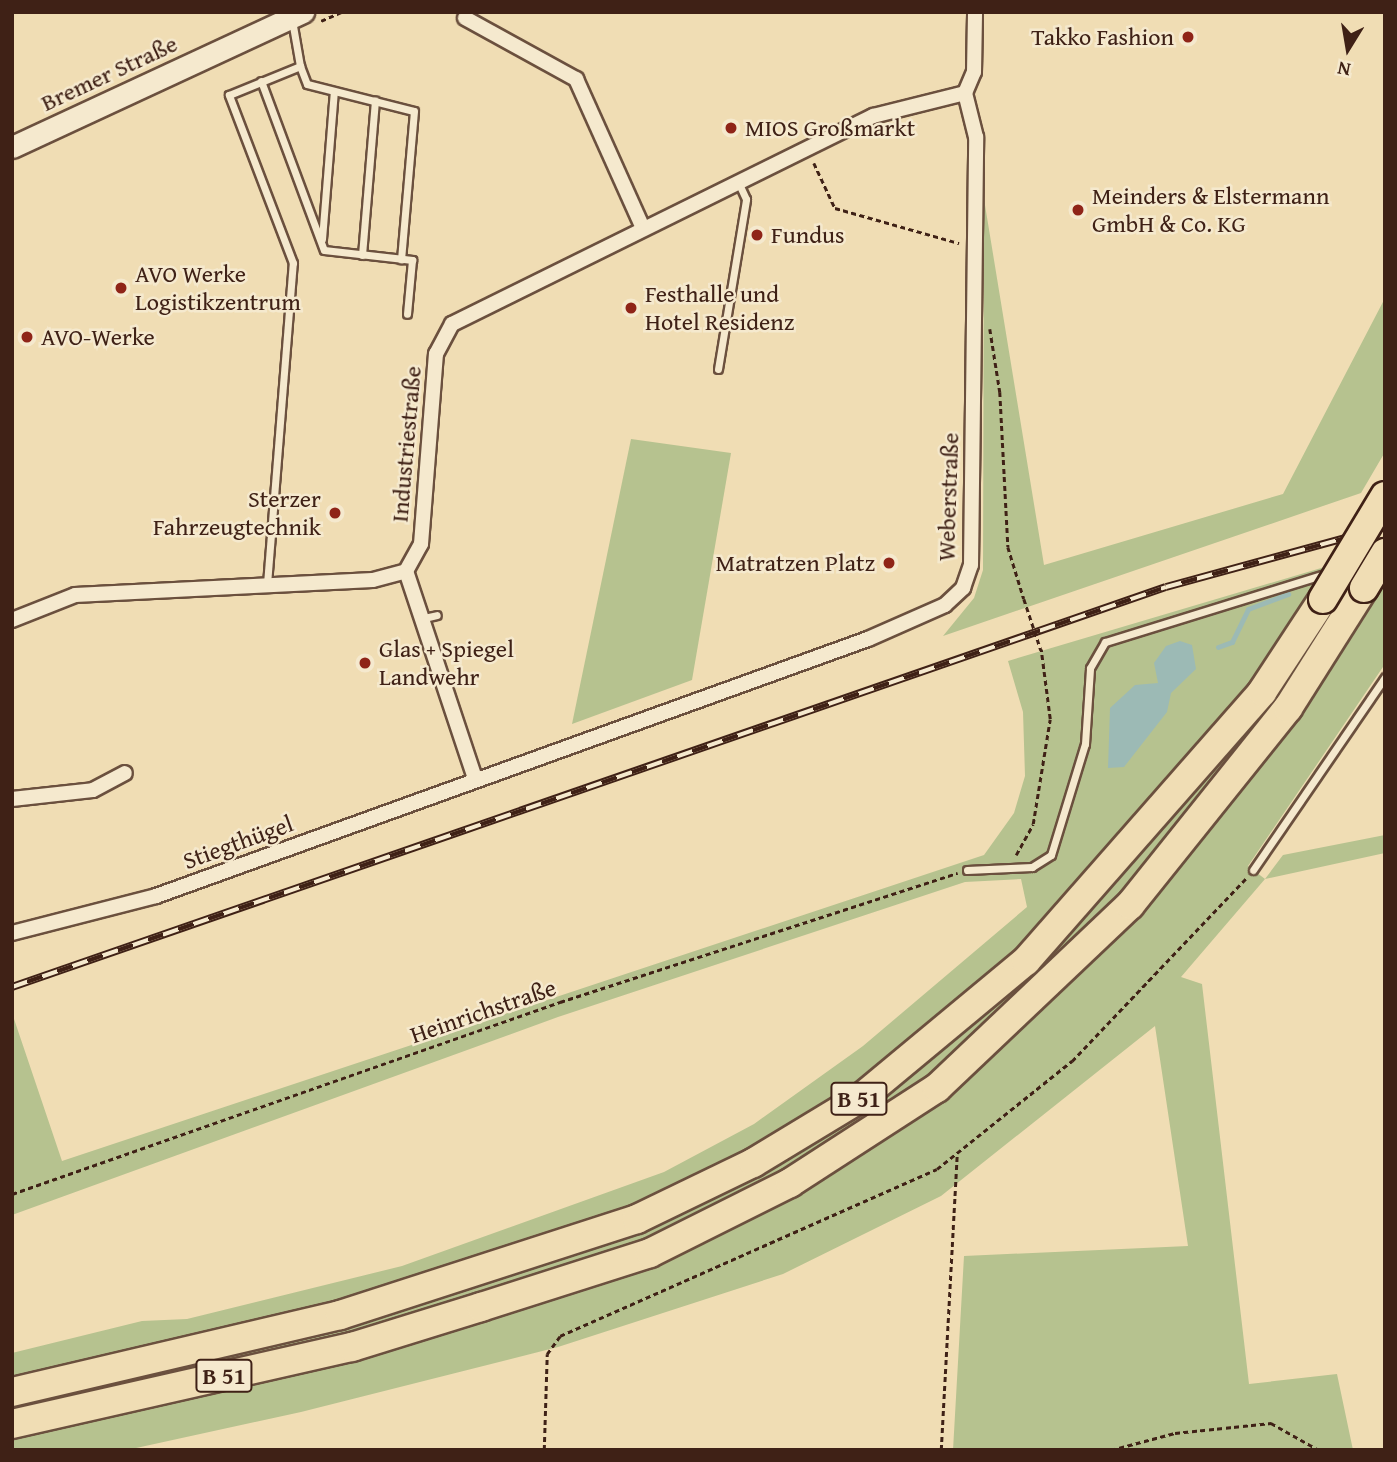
<!DOCTYPE html>
<html>
<head>
<meta charset="utf-8">
<style>
  body { margin:0 }
  #map { position:relative; width:1397px; height:1462px; overflow:hidden; background:#f0ddb4; font-family:"Gentium Book Plus",serif }
  div>[style] { position:absolute }
  .green>* { inset:0; background:#b6c28f }
  .water>* { inset:0; background:#9cbab5 }
  .stream>* { height:5px; margin:-2.5px; padding:0 2.5px; transform-origin:2.5px; border-radius:2.5px; background:#9cbab5 }
  .path>* { height:2.5px; margin-top:-1.25px; transform-origin:0; background:repeating-linear-gradient(90deg,#3f2116 0 5px,transparent 0 8.5px) }
  .roads { filter:drop-shadow(2px 0 #6b503e) drop-shadow(-2px 0 #6b503e) drop-shadow(0 2px #6b503e) drop-shadow(0 -2px #6b503e) }
  .lane>* { height:7px; margin:-3.5px; padding:0 3.5px; transform-origin:3.5px; border-radius:3.5px; background:#f5e9ce }
  .street>* { height:14px; margin:-7px; padding:0 7px; transform-origin:7px; border-radius:7px; background:#f5e9ce }
  .secondary>* { height:21px; margin:-10.5px; padding:0 10.5px; transform-origin:10.5px; border-radius:10.5px; background:#f5e9ce }
  .highway>* { height:28px; margin:-14px; padding:0 14px; transform-origin:14px; border-radius:14px; background:#f0ddb4 }
  .rail>* { height:8px; margin-top:-4px; transform-origin:0; background:repeating-linear-gradient(90deg,#f5e9ce 0 16px,#3f2116 0 32px); box-sizing:border-box; border-block:2px solid #3f2116 }
  .path-bridge>* { height:2.5px; margin-top:-1.25px; transform-origin:0; background:repeating-linear-gradient(90deg,#3f2116 0 5px,transparent 0 8.5px) }
  .bridges { filter:drop-shadow(2px 0 #3f2116) drop-shadow(-2px 0 #3f2116) drop-shadow(0 2px #3f2116) drop-shadow(0 -2px #3f2116) }
  .highway-bridge>* { height:28px; margin:-14px; padding:0 14px; transform-origin:14px; border-radius:14px; background:#f0ddb4 }
  .dots>* { width:19px; height:19px; translate:-50% -50%; box-sizing:border-box; border:4px solid #f5e9ce; border-radius:50% }
  span { translate:-50% -50%; white-space:nowrap; text-align:center; line-height:1.15; -webkit-text-stroke:5px #f5e9ce; paint-order:stroke }
  .shield-label span { padding:2px 5px; background:#f5e9ce; border:2px solid; border-radius:5px; -webkit-text-stroke-width:0 }
  .shield-label { font-size:23px; color:#3f2116; font-weight:700 }
  .poi-label { font-size:24px; color:#3f2116 }
  .right { translate:-100% -50%; text-align:right }
  .left { translate:0 -50%; text-align:left }
  .street-label { font-size:24px; color:#3f2116 }
  .frame { position:absolute; inset:0; border:14px solid #3f2116; pointer-events:none }
  .north { position:absolute; left:1313px; top:14px; width:70px; height:70px; -webkit-text-stroke:5px #f5e9ce; paint-order:stroke; rotate:191deg; font-size:19px; font-weight:700; line-height:28px; text-align:center; color:#3f2116 }
  .north::after { content:''; display:block; margin:auto; width:24px; height:32px; background:#3f2116; clip-path:polygon(50% 0,100% 100%,50% 72%,0 100%) }
</style>
</head>
<body>
<div id="map">
  <div class="green">
    <i style="clip-path:polygon(984px 199px,1044px 565px,1283px 494px,1385px 298px,1385px 452px,1361px 493px,943px 636px,974px 598px,983px 570px)"></i>
    <i style="clip-path:polygon(631px 439px,731px 453px,692px 680px,572px 724px)"></i>
    <i style="clip-path:polygon(1385px 549px,1385px 664px,1248px 866px,1265px 879px,1283px 855px,1385px 835px,1385px 853px,1265px 879px,1181px 977px,1202px 984px,1249px 1384px,1337px 1374px,1353px 1450px,953px 1450px,964px 1256px,1188px 1246px,1155px 1026px,941px 1196px,783px 1274px,558px 1347px,301px 1412px,127px 1450px,12px 1450px,12px 1353px,142px 1321px,187px 1319px,402px 1266px,664px 1172px,754px 1124px,863px 1046px,1027px 907px,1021px 879px,965px 882px,558px 1017px,12px 1215px,12px 1013px,62px 1161px,984px 855px,1014px 813px,1025px 776px,1023px 712px,1008px 661px)"></i>
  </div>
  <div class="water">
    <i style="clip-path:polygon(1180px 641px,1192px 645px,1196px 669px,1171px 693px,1167px 712px,1124px 767px,1108px 768px,1110px 708px,1135px 685px,1158px 683px,1154px 663px,1166px 646px)"></i>
  </div>
  <div class="stream">
    <i style="left:1218px;top:647px;width:15px;rotate:-20deg"></i>
    <i style="left:1232px;top:642px;width:37px;rotate:-64deg"></i>
    <i style="left:1248px;top:609px;width:43px;rotate:-20.6deg"></i>
  </div>
  <div class="path">
    <i style="left:321px;top:21px;width:22px;rotate:-24deg"></i>
    <i style="left:814px;top:163px;width:50px;rotate:65deg"></i>
    <i style="left:835px;top:208px;width:129px;rotate:15.8deg"></i>
    <i style="left:990px;top:329px;width:64px;rotate:81deg"></i>
    <i style="left:1000px;top:392px;width:155px;rotate:87deg"></i>
    <i style="left:1008px;top:547px;width:54px;rotate:72.9deg"></i>
    <i style="left:1016px;top:855px;width:35px;rotate:-61deg"></i>
    <i style="left:1033px;top:824px;width:106px;rotate:-80.8deg"></i>
    <i style="left:1050px;top:719px;width:70px;rotate:-97.4deg"></i>
    <i style="left:12px;top:1194px;width:581px;rotate:-19.31deg"></i>
    <i style="left:560px;top:1002px;width:418px;rotate:-18deg"></i>
    <i style="left:544px;top:1450px;width:96px;rotate:-88.2deg"></i>
    <i style="left:547px;top:1354px;width:22px;rotate:-54deg"></i>
    <i style="left:560px;top:1336px;width:412px;rotate:-23.9deg"></i>
    <i style="left:937px;top:1169px;width:173px;rotate:-38.7deg"></i>
    <i style="left:1072px;top:1061px;width:253px;rotate:-46.4deg"></i>
    <i style="left:941px;top:1450px;width:294px;rotate:-86.9deg"></i>
    <i style="left:1111px;top:1450px;width:66px;rotate:-14.9deg"></i>
    <i style="left:1175px;top:1433px;width:97px;rotate:-5.9deg"></i>
    <i style="left:1271px;top:1423px;width:55px;rotate:29.4deg"></i>
  </div>
  <div class="roads">
    <div class="lane">
      <i style="left:300px;top:66px;width:19px;rotate:69deg"></i>
      <i style="left:307px;top:84px;width:110px;rotate:14.2deg"></i>
      <i style="left:414px;top:111px;width:149px;rotate:95deg"></i>
      <i style="left:261px;top:81px;width:180px;rotate:69.6deg"></i>
      <i style="left:324px;top:250px;width:89px;rotate:6.5deg"></i>
      <i style="left:412px;top:260px;width:54px;rotate:95.3deg"></i>
      <i style="left:322px;top:239px;width:148px;rotate:-85.4deg"></i>
      <i style="left:362px;top:255px;width:155px;rotate:-85.2deg"></i>
      <i style="left:718px;top:369px;width:172px;rotate:-80.6deg"></i>
      <i style="left:746px;top:199px;width:19px;rotate:-115deg"></i>
      <i style="left:267px;top:584px;width:322px;rotate:-85.4deg"></i>
      <i style="left:293px;top:263px;width:180px;rotate:-110.9deg"></i>
      <i style="left:229px;top:95px;width:77px;rotate:-22.2deg"></i>
      <i style="left:300px;top:66px;width:47px;rotate:-99.9deg"></i>
      <i style="left:424px;top:618px;width:13px;rotate:-13deg"></i>
      <i style="left:967px;top:870px;width:65px;rotate:-2.6deg"></i>
      <i style="left:1032px;top:867px;width:22px;rotate:-32deg"></i>
      <i style="left:1051px;top:855px;width:116px;rotate:-73deg"></i>
      <i style="left:1085px;top:744px;width:76px;rotate:-86.2deg"></i>
      <i style="left:1090px;top:668px;width:30px;rotate:-60deg"></i>
      <i style="left:1105px;top:642px;width:233px;rotate:-17.2deg"></i>
      <i style="left:1253px;top:870px;width:234px;rotate:-55.6deg"></i>
    </div>
    <div class="street">
      <i style="left:465px;top:18px;width:127px;rotate:28.8deg"></i>
      <i style="left:576px;top:79px;width:163px;rotate:65.8deg"></i>
      <i style="left:406px;top:571px;width:219px;rotate:71.6deg"></i>
      <i style="left:12px;top:620px;width:68px;rotate:-21.6deg"></i>
      <i style="left:75px;top:595px;width:298px;rotate:-2.9deg"></i>
      <i style="left:373px;top:580px;width:34px;rotate:-15deg"></i>
      <i style="left:406px;top:571px;width:31px;rotate:-61deg"></i>
      <i style="left:421px;top:544px;width:191px;rotate:-85.5deg"></i>
      <i style="left:436px;top:354px;width:34px;rotate:-62deg"></i>
      <i style="left:452px;top:324px;width:470px;rotate:-26.3deg"></i>
      <i style="left:873px;top:116px;width:95px;rotate:-14deg"></i>
      <i style="left:965px;top:93px;width:23px;rotate:-67deg"></i>
      <i style="left:974px;top:72px;width:60px;rotate:-89deg"></i>
      <i style="left:12px;top:799px;width:81px;rotate:-6.3deg"></i>
      <i style="left:93px;top:790px;width:36px;rotate:-28deg"></i>
      <i style="left:12px;top:933px;width:149px;rotate:-14.4deg"></i>
      <i style="left:156px;top:896px;width:757px;rotate:-19.85deg"></i>
      <i style="left:868px;top:639px;width:84px;rotate:-23.8deg"></i>
      <i style="left:945px;top:605px;width:25px;rotate:-43deg"></i>
      <i style="left:963px;top:588px;width:24px;rotate:-71deg"></i>
      <i style="left:971px;top:565px;width:428px;rotate:-89.3deg"></i>
      <i style="left:976px;top:137px;width:45px;rotate:-104deg"></i>
    </div>
    <div class="secondary">
      <i style="left:12px;top:147px;width:321px;rotate:-24.9deg"></i>
    </div>
    <div class="highway">
      <i style="left:12px;top:1392px;width:337px;rotate:-13.2deg"></i>
      <i style="left:340px;top:1315px;width:312px;rotate:-17.9deg"></i>
      <i style="left:637px;top:1219px;width:129px;rotate:-25.8deg"></i>
      <i style="left:753px;top:1163px;width:127px;rotate:-31.2deg"></i>
      <i style="left:862px;top:1097px;width:213px;rotate:-39.7deg"></i>
      <i style="left:1026px;top:961px;width:358px;rotate:-48.7deg"></i>
      <i style="left:1262px;top:692px;width:111px;rotate:-56.7deg"></i>
      <i style="left:12px;top:1424px;width:349px;rotate:-12.8deg"></i>
      <i style="left:352px;top:1347px;width:135px;rotate:-17.2deg"></i>
      <i style="left:481px;top:1307px;width:177px;rotate:-17.7deg"></i>
      <i style="left:650px;top:1253px;width:157px;rotate:-26.6deg"></i>
      <i style="left:790px;top:1183px;width:175px;rotate:-32.9deg"></i>
      <i style="left:937px;top:1088px;width:266px;rotate:-43.5deg"></i>
      <i style="left:1130px;top:905px;width:253px;rotate:-51.3deg"></i>
      <i style="left:1288px;top:708px;width:142px;rotate:-57.7deg"></i>
    </div>
  </div>
  <div class="rail">
    <i style="left:12px;top:987px;width:1221px;rotate:-19.12deg"></i>
    <i style="left:1166px;top:587px;width:227px;rotate:-15.3deg"></i>
  </div>
  <div class="path-bridge">
    <i style="left:1024px;top:599px;width:54px;rotate:71.6deg"></i>
  </div>
  <div class="bridges">
    <div class="highway-bridge">
      <i style="left:1364px;top:588px;width:41px;rotate:-59deg"></i>
      <i style="left:1323px;top:599px;width:120px;rotate:-59deg"></i>
    </div>
  </div>
  <div class="dots">
    <i style="left:1188px;top:37px;background:#8f2418"></i>
    <i style="left:731px;top:128px;background:#8f2418"></i>
    <i style="left:1078px;top:210px;background:#8f2418"></i>
    <i style="left:757px;top:235px;background:#8f2418"></i>
    <i style="left:121px;top:288px;background:#8f2418"></i>
    <i style="left:631px;top:308px;background:#8f2418"></i>
    <i style="left:27px;top:337px;background:#8f2418"></i>
    <i style="left:335px;top:513px;background:#8f2418"></i>
    <i style="left:889px;top:563px;background:#8f2418"></i>
    <i style="left:365px;top:663px;background:#8f2418"></i>
  </div>
  <div class="shield-label">
    <span style="left:859px;top:1099px">B 51</span>
    <span style="left:224px;top:1376px">B 51</span>
  </div>
  <div class="poi-label">
    <span class="right" style="left:1174px;top:37px">Takko Fashion</span>
    <span class="left" style="left:745px;top:128px">MIOS Großmarkt</span>
    <span class="left" style="left:1092px;top:210px">Meinders &amp; Elstermann<br>GmbH &amp; Co. KG</span>
    <span class="left" style="left:771px;top:235px">Fundus</span>
    <span class="left" style="left:135px;top:288px">AVO Werke<br>Logistikzentrum</span>
    <span class="left" style="left:645px;top:308px">Festhalle und<br>Hotel Residenz</span>
    <span class="left" style="left:41px;top:337px">AVO-Werke</span>
    <span class="right" style="left:321px;top:513px">Sterzer<br>Fahrzeugtechnik</span>
    <span class="right" style="left:875px;top:563px">Matratzen Platz</span>
    <span class="left" style="left:379px;top:663px">Glas + Spiegel<br>Landwehr</span>
  </div>
  <div class="street-label">
    <span style="left:109px;top:73px;rotate:-25deg">Bremer Straße</span>
    <span style="left:406px;top:444px;rotate:-85deg">Industriestraße</span>
    <span style="left:948px;top:497px;rotate:-88deg">Weberstraße</span>
    <span style="left:238px;top:842px;rotate:-20deg">Stiegthügel</span>
    <span style="left:483px;top:1011px;rotate:-19deg">Heinrichstraße</span>
  </div>
  <div class="frame"></div>
  <div class="north">N</div>
</div>
</body>
</html>
